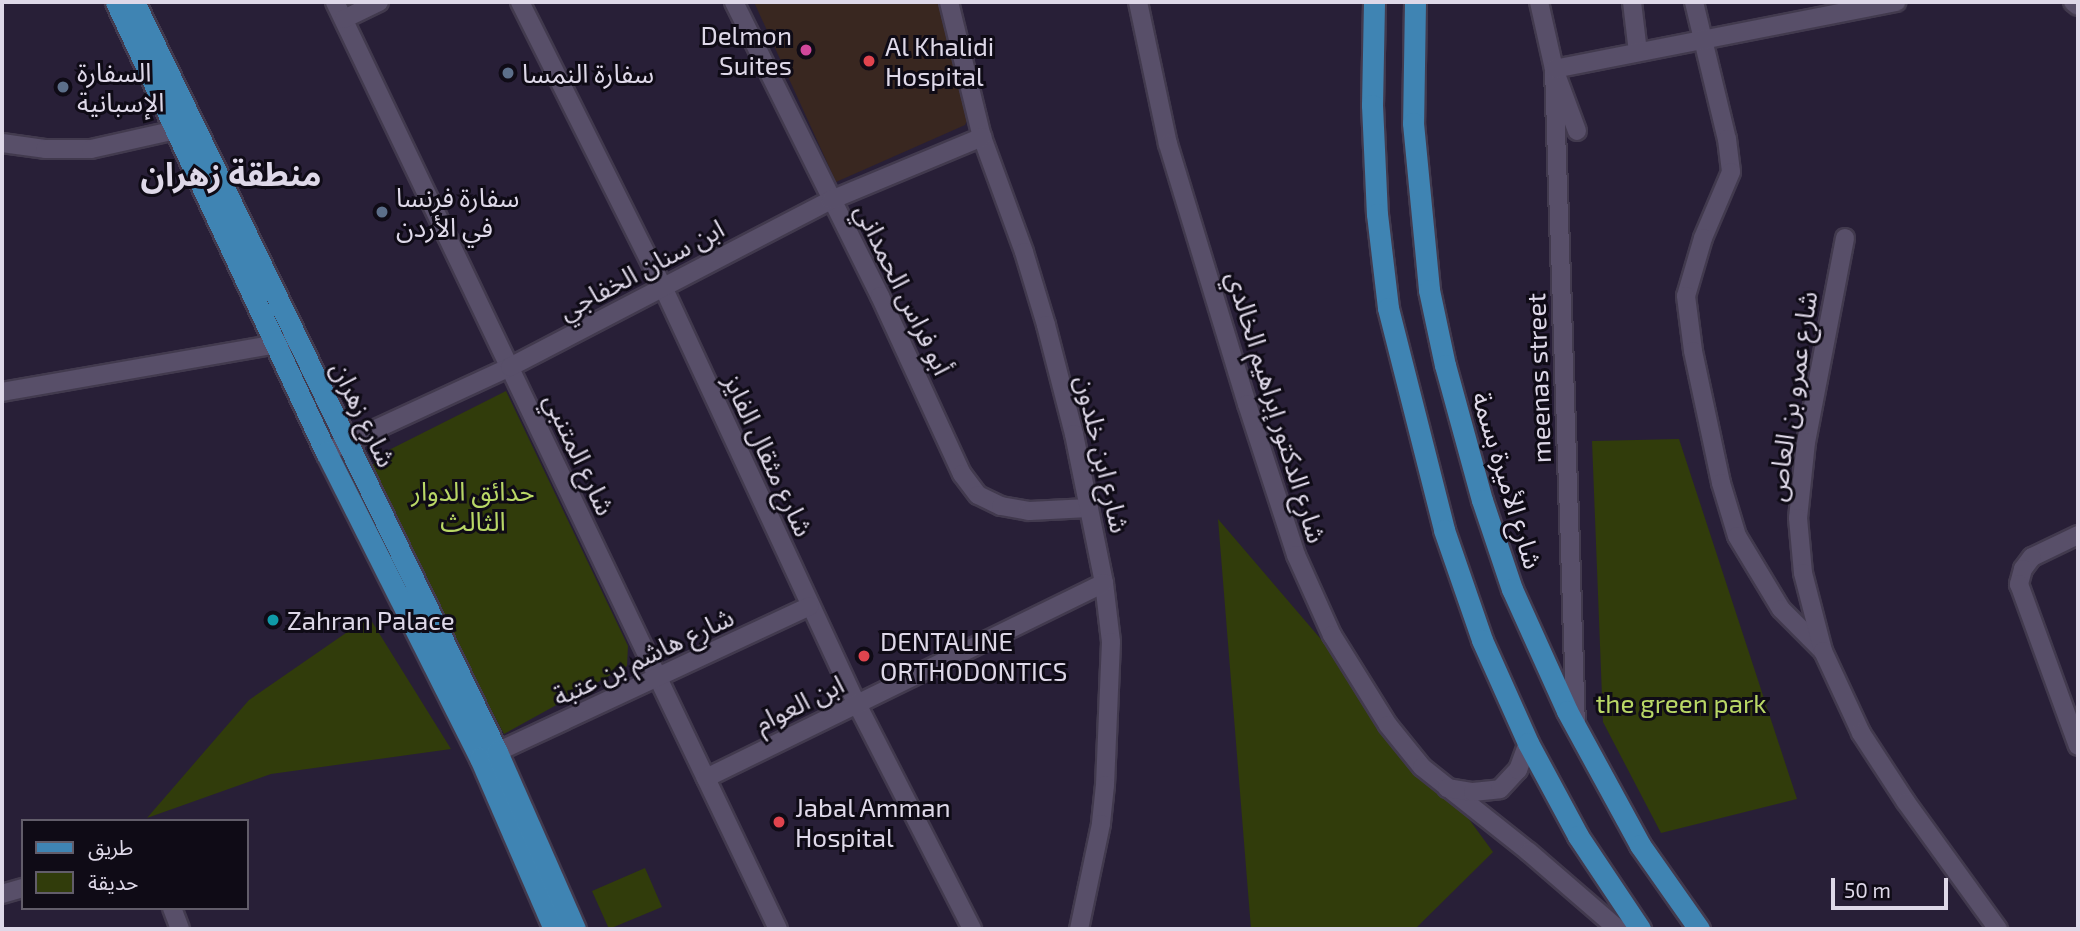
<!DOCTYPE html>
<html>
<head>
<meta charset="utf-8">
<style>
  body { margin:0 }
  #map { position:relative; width:2080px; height:931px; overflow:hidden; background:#281f37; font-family:"Exo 2","Noto Sans Arabic",sans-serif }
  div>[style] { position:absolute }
  .medical>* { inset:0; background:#392720 }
  .green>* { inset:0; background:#313c0b }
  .roads { filter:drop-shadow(2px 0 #423a4e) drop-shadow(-2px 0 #423a4e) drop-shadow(0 2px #423a4e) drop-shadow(0 -2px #423a4e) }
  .street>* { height:18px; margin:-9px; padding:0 9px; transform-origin:9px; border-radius:9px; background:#584f69 }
  .primary>* { height:21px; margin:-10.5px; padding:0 10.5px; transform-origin:10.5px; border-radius:10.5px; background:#3f84b3 }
  .dots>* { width:19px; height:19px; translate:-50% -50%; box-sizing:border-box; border:4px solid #0f0b16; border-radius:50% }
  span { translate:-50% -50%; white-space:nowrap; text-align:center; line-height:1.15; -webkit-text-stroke:6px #0f0b16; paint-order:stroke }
  .poi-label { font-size:26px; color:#ded8e8 }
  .right { translate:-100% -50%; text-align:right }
  .left { translate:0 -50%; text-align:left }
  .street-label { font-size:26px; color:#ded8e8 }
  .park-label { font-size:26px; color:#b9d766 }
  .district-label { font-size:33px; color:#ded8e8; font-weight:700 }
  .frame { position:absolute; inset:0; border:4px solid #ded8e8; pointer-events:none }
  .legend { position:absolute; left:21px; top:819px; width:228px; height:91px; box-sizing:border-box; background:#0f0b16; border:2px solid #625d6a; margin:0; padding:9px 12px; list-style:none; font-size:21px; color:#ded8e8 }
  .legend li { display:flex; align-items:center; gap:14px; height:35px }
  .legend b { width:35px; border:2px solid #625d6a }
  .scale { position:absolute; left:1831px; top:878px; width:117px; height:32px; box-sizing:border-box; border:4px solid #ded8e8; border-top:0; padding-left:9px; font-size:21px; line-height:24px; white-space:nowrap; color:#ded8e8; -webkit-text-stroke:5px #0f0b16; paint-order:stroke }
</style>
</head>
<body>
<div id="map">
  <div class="medical">
    <i style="clip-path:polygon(754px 2px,946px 2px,967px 121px,965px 125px,836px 182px)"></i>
  </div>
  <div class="green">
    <i style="clip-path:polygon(506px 391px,628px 646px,627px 666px,504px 734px,366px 474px,381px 454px)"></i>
    <i style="clip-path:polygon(1679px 439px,1797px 799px,1661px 833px,1603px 722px,1592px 441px)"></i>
    <i style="clip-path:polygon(1218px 519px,1433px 770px,1493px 852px,1415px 929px,1251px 929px)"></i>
    <i style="clip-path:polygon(369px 617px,451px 749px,271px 774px,147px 818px,249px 700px)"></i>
    <i style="clip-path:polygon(645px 868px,662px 907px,609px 929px,592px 891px)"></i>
  </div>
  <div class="roads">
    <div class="street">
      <i style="left:335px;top:2px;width:1027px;rotate:64.46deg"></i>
      <i style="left:520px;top:2px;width:319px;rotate:63.4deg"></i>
      <i style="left:663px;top:287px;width:460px;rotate:65.1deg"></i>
      <i style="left:857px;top:704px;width:253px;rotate:62.9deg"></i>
      <i style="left:734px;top:2px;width:328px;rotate:63.6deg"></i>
      <i style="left:880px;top:296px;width:196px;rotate:65.3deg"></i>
      <i style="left:962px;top:474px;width:26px;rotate:53deg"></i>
      <i style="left:978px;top:495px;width:25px;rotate:26deg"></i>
      <i style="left:1001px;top:506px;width:28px;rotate:10deg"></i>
      <i style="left:1029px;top:511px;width:60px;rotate:-2.9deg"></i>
      <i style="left:949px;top:2px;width:139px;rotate:76.3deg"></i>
      <i style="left:982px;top:137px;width:122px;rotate:69.9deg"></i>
      <i style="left:1024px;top:252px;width:76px;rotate:73.2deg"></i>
      <i style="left:1046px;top:325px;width:113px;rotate:75.6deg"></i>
      <i style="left:1074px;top:434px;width:152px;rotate:78.6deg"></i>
      <i style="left:1104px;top:583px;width:59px;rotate:83.2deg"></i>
      <i style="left:1111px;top:642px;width:143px;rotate:92.4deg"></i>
      <i style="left:1105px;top:785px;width:39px;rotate:96deg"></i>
      <i style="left:1101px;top:824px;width:107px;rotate:101.8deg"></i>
      <i style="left:1138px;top:2px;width:145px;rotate:78.1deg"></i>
      <i style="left:1168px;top:144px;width:272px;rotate:73.1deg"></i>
      <i style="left:1247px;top:404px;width:159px;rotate:72deg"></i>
      <i style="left:1296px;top:555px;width:88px;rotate:65.8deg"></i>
      <i style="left:1332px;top:635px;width:106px;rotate:58.1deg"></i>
      <i style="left:1388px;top:725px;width:54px;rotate:51deg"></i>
      <i style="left:1422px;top:767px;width:137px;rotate:38.5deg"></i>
      <i style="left:1529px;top:852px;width:118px;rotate:40.9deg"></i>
      <i style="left:1539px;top:2px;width:69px;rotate:77.4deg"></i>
      <i style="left:1554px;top:69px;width:66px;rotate:69.6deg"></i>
      <i style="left:1632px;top:2px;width:50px;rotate:83.2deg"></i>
      <i style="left:1694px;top:2px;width:141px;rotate:76.5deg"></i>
      <i style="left:1727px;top:139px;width:33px;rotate:83deg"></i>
      <i style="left:1731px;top:172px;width:72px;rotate:113deg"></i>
      <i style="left:1703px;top:238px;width:60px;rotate:106.3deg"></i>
      <i style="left:1686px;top:296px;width:55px;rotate:82.7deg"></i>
      <i style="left:1693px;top:351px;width:135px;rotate:78deg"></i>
      <i style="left:1721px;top:483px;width:55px;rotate:73.2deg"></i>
      <i style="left:1737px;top:536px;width:85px;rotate:58.9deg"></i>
      <i style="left:1781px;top:609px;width:58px;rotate:45deg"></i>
      <i style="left:2073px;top:2px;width:6px;rotate:39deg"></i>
      <i style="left:344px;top:19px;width:39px;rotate:-26deg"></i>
      <i style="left:2px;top:143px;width:43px;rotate:7.9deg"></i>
      <i style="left:45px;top:149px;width:46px"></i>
      <i style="left:91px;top:149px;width:87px;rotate:-12.6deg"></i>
      <i style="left:1845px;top:238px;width:208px;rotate:100.8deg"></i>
      <i style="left:1806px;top:442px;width:76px;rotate:96deg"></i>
      <i style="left:1798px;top:518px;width:55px;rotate:84.8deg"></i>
      <i style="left:1803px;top:573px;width:81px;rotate:75.6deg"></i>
      <i style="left:1823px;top:651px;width:90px;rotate:65.1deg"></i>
      <i style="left:1861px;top:733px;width:82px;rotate:56.9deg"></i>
      <i style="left:1906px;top:802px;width:157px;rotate:54.1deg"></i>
      <i style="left:2px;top:392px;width:290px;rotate:-9.9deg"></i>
      <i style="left:326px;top:452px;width:203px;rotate:-24.8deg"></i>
      <i style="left:510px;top:367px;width:362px;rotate:-27.5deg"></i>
      <i style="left:831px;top:200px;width:164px;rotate:-22.6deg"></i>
      <i style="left:2078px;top:535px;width:51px;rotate:154.4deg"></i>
      <i style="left:2032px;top:557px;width:15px;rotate:127deg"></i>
      <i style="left:2023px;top:569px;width:16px;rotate:105deg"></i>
      <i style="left:2019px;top:584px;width:172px;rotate:70deg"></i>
      <i style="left:1576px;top:726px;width:657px;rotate:-91.92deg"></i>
      <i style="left:1554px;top:69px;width:349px;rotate:-11.1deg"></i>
      <i style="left:497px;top:752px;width:345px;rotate:-25deg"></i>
      <i style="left:706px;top:778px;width:443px;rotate:-26.1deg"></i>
      <i style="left:1447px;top:788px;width:26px;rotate:9deg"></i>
      <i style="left:1473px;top:792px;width:27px;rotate:-6deg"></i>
      <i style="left:1500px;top:789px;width:26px;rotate:-47deg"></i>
      <i style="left:1518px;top:770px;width:29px;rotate:-70deg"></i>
      <i style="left:2px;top:894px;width:22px;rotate:-16deg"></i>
      <i style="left:172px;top:908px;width:22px;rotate:69deg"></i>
    </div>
    <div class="primary">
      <i style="left:116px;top:2px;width:497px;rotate:65deg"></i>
      <i style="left:326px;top:452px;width:343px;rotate:63.3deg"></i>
      <i style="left:480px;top:758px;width:186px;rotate:66.6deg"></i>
      <i style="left:134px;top:2px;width:833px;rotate:64.17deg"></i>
      <i style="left:497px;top:752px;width:193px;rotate:66.2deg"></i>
      <i style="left:1374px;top:2px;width:103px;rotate:91.1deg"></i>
      <i style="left:1372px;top:105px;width:109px;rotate:87.4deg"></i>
      <i style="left:1377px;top:214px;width:95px;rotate:83.3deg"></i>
      <i style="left:1388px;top:308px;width:229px;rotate:75.8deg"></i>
      <i style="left:1444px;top:530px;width:116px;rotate:70.9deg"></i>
      <i style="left:1482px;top:640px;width:113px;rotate:65.9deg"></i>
      <i style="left:1528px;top:743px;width:106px;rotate:61.7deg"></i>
      <i style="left:1578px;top:836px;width:112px;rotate:56.3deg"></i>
      <i style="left:1415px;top:2px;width:121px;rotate:90.9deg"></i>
      <i style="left:1413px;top:123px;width:168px;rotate:84.5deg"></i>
      <i style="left:1429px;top:290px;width:77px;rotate:78deg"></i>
      <i style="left:1445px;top:365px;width:140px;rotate:74.7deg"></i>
      <i style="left:1482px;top:500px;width:94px;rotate:71.4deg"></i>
      <i style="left:1512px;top:589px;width:134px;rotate:65.7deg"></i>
      <i style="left:1567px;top:711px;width:153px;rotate:61.4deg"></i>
      <i style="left:1640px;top:845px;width:103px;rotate:54.9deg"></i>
    </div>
  </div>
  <div class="dots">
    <i style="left:806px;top:50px;background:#d1479c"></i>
    <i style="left:869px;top:61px;background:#e0444e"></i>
    <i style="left:508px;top:73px;background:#5c6f8a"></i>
    <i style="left:63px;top:87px;background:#5c6f8a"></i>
    <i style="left:382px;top:212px;background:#5c6f8a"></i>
    <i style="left:273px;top:620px;background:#0f9aa8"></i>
    <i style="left:864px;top:656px;background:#e0444e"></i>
    <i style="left:779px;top:822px;background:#e0444e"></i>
  </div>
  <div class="poi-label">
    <span class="right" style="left:792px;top:50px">Delmon<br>Suites</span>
    <span class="left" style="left:885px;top:61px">Al Khalidi<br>Hospital</span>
    <span class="left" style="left:77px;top:87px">السفارة<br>الإسبانية</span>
    <span class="left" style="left:522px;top:73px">سفارة النمسا</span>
    <span class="left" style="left:396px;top:212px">سفارة فرنسا<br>في الأردن</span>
    <span class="left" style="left:287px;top:620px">Zahran Palace</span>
    <span class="left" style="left:880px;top:656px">DENTALINE<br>ORTHODONTICS</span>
    <span class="left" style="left:795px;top:822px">Jabal Amman<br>Hospital</span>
  </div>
  <div class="street-label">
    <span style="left:641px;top:269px;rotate:-28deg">ابن سنان الخفاجي</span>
    <span style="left:904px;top:289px;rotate:64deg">أبو فراس الحمداني</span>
    <span style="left:1538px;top:378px;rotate:-92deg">meenas street</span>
    <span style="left:1791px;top:396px;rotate:-81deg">شارع عمرو بن العاص</span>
    <span style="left:1277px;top:407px;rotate:73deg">شارع الدكتور إبراهيم الخالدي</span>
    <span style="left:364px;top:414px;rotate:64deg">شارع زهران</span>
    <span style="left:580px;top:454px;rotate:65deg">شارع المتنبي</span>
    <span style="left:1103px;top:454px;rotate:77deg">شارع ابن خلدون</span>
    <span style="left:769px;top:455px;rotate:65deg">شارع مثقال الفايز</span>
    <span style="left:1508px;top:480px;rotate:73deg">شارع الأميرة بسمة</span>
    <span style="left:643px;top:656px;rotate:-25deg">شارع هاشم بن عتبة</span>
    <span style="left:799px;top:703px;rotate:-26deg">ابن العوام</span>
  </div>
  <div class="park-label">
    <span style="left:473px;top:506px">حدائق الدوار<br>الثالث</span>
    <span style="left:1681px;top:703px">the green park</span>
  </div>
  <div class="district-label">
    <span style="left:231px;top:174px">منطقة زهران</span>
  </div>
  <div class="frame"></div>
  <ul class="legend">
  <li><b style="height:9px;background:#3f84b3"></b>طريق</li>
  <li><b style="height:19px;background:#313c0b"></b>حديقة</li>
  </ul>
  <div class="scale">50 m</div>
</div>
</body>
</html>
